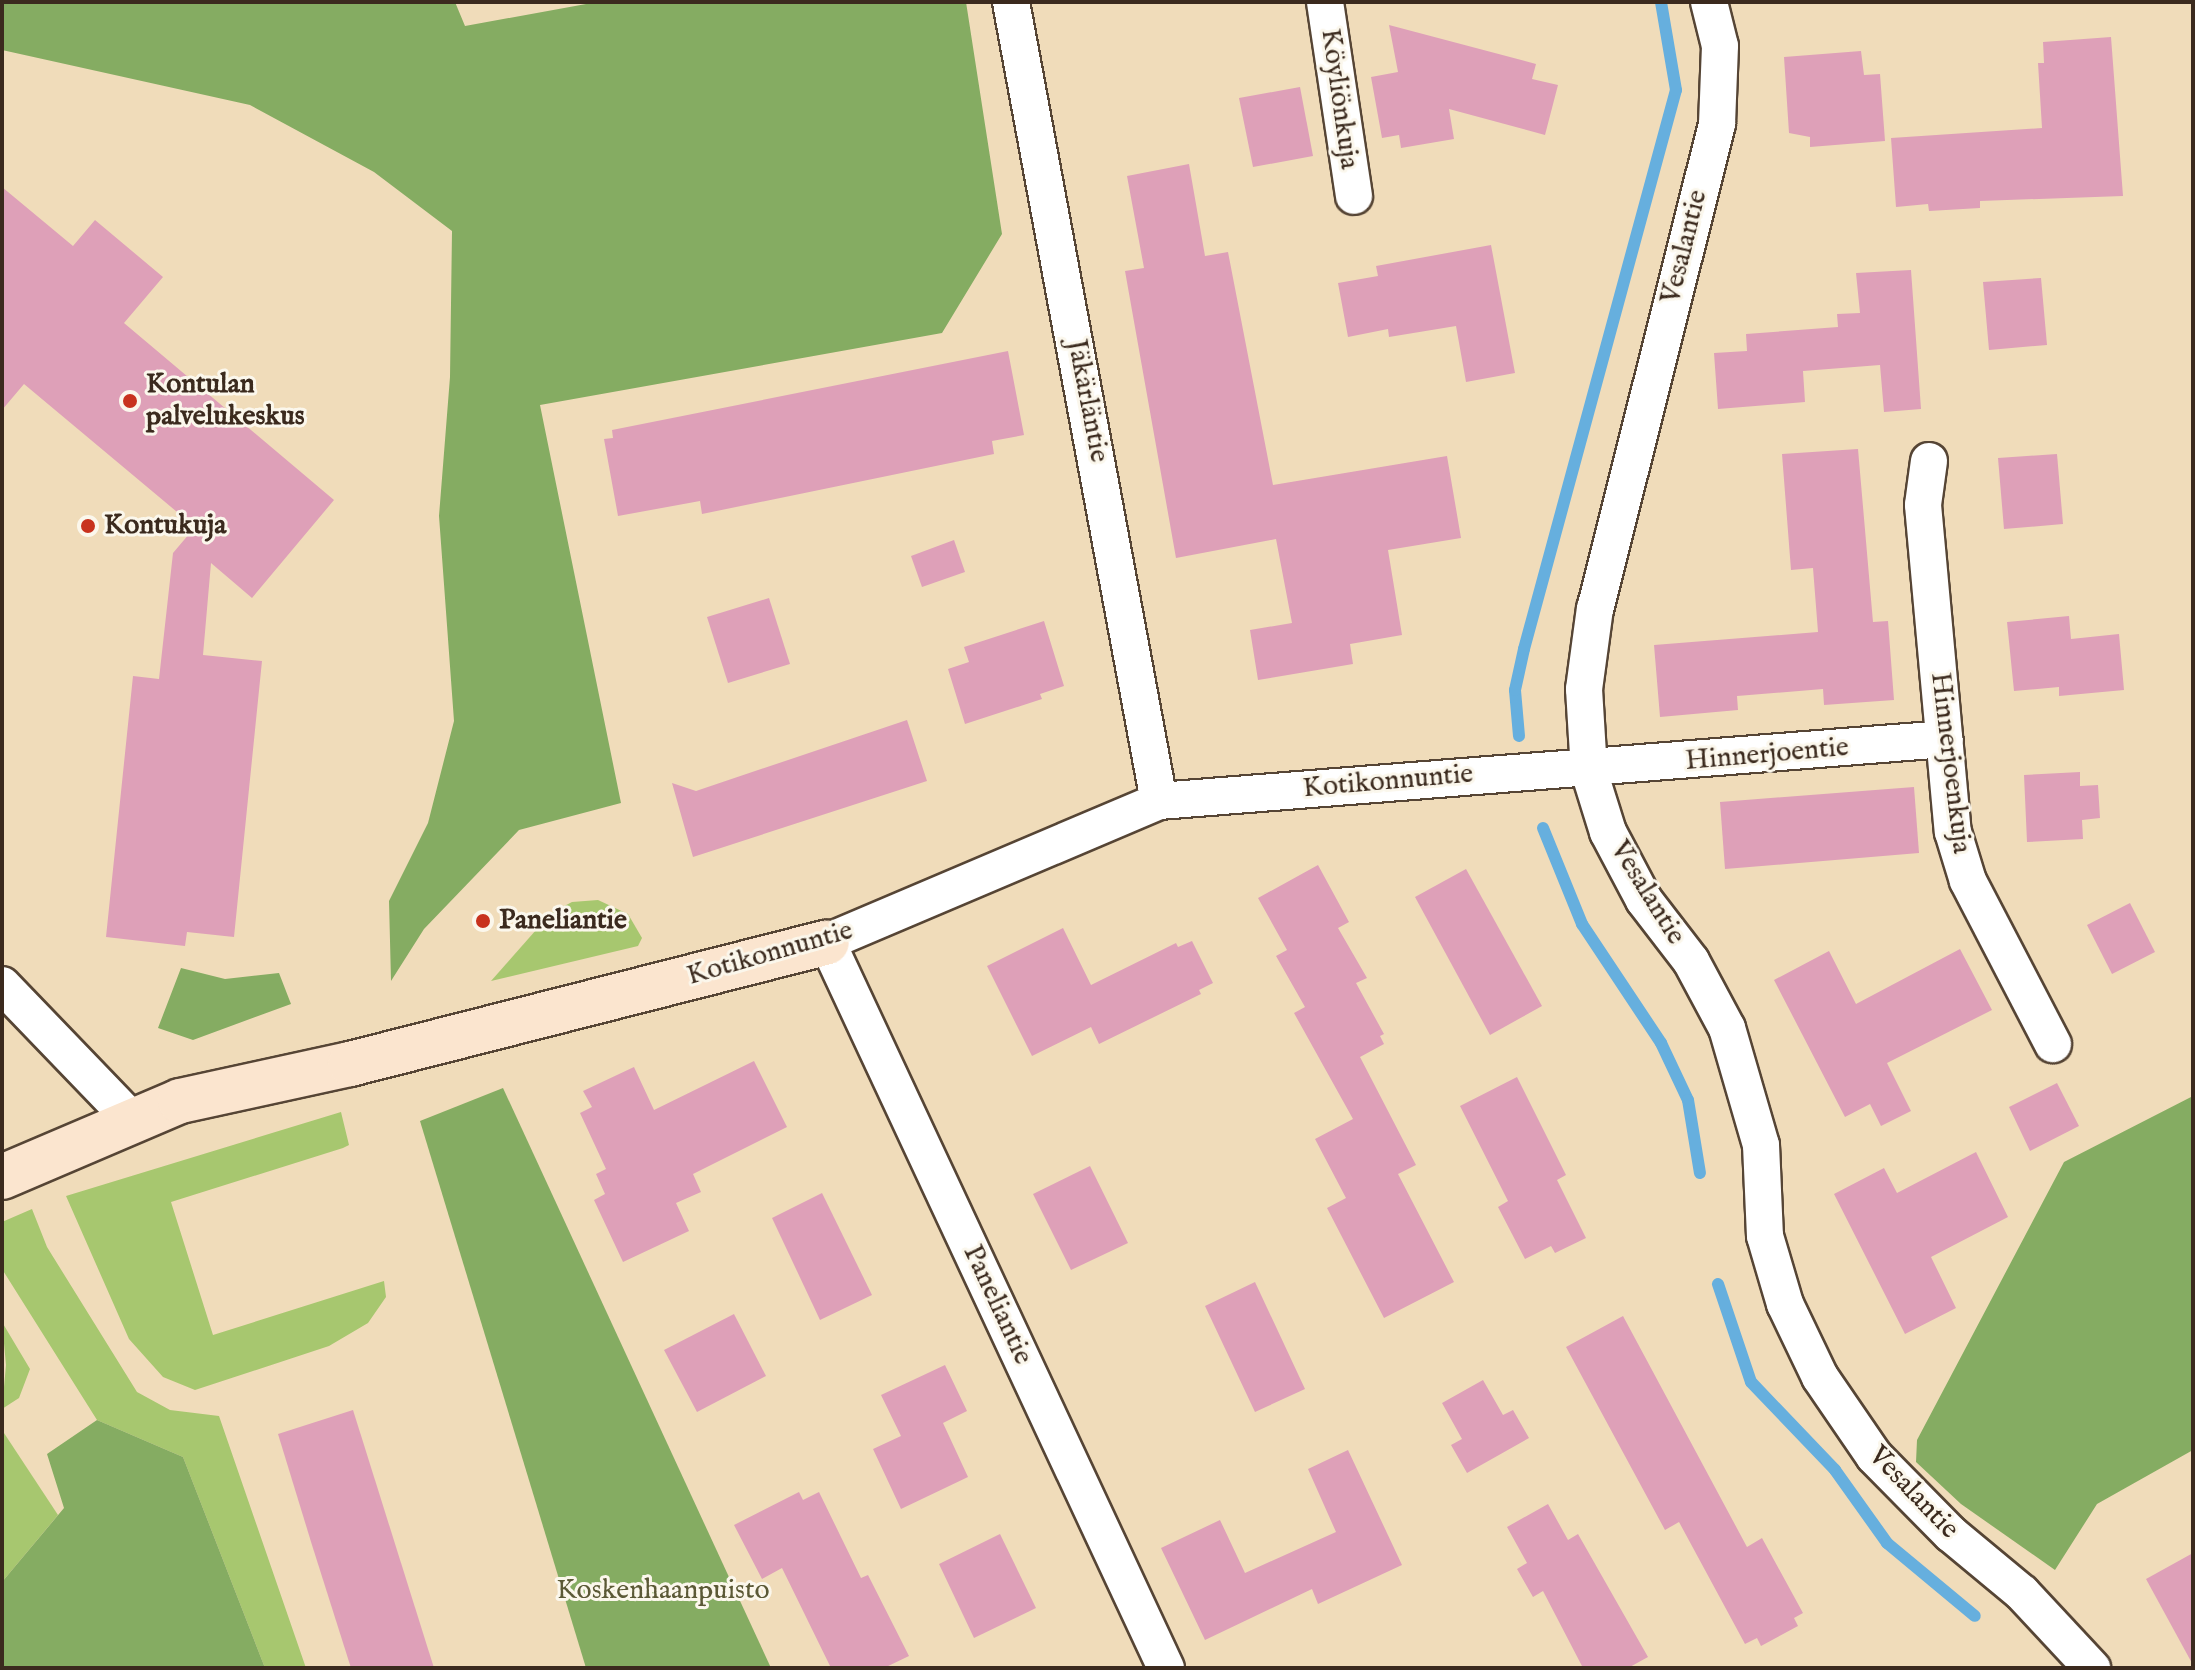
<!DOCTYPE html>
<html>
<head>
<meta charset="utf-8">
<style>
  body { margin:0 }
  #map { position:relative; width:2195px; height:1670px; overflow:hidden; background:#f0dcba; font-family:"IM FELL English",serif }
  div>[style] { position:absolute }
  .green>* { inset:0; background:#a7c76f }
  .forest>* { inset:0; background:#85ac62 }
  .stream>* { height:12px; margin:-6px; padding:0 6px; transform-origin:6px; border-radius:6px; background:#66afde }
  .building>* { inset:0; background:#dea0b8 }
  .roads { filter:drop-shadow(2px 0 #564535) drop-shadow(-2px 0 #564535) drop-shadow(0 2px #564535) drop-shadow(0 -2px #564535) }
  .street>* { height:36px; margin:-18px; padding:0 18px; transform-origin:18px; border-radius:18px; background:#fff }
  .secondary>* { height:44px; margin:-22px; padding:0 22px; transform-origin:22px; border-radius:22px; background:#fbe5cf }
  .dots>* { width:22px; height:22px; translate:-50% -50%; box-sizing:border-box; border:4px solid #fbf7ec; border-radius:50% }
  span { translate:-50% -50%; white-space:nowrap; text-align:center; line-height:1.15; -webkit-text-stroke:6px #fbf7ec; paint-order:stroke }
  .street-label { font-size:28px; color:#3b2a1e }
  .poi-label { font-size:28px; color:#3b2a1e; font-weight:700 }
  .left { translate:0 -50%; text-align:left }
  .park-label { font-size:28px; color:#5b5936 }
  .frame { position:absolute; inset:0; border:4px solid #3b2a1e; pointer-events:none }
</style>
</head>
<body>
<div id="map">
  <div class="green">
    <i style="clip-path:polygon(598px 900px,628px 914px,642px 938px,638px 946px,491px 981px,551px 913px,572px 902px)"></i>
    <i style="clip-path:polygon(341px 1112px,349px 1145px,343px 1148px,171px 1202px,213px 1335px,384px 1281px,386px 1297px,368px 1323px,329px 1346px,195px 1390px,163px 1377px,129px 1339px,66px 1196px)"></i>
    <i style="clip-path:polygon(32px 1209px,47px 1247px,137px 1392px,170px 1410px,219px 1416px,306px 1668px,265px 1668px,183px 1457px,97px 1420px,2px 1269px,2px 1222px)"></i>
    <i style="clip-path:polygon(2px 1322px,30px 1369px,19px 1398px,2px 1409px,6px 1365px)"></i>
    <i style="clip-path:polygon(2px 1430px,58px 1515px,2px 1582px)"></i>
  </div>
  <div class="forest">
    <i style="clip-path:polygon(2px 2px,455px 2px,465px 26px,597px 2px,966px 2px,1002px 234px,942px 333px,540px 405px,621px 803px,519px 830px,424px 929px,391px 981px,389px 901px,428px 823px,454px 721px,439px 516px,450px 377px,452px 231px,374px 172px,250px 105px,2px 50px)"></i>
    <i style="clip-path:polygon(181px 968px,225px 979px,279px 973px,291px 1004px,193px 1040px,158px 1028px)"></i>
    <i style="clip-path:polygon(503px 1088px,771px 1668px,586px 1668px,420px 1121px)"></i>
    <i style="clip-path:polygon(2193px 1096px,2193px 1450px,2097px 1504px,2055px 1570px,1961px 1504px,1916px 1462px,1917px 1440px,2064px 1162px)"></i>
    <i style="clip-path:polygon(97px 1420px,183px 1457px,265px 1668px,2px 1668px,2px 1582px,64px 1508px,47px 1454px)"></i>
  </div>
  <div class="stream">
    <i style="left:1519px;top:736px;width:46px;rotate:-95deg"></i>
    <i style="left:1515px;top:690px;width:42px;rotate:-77.6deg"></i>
    <i style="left:1524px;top:649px;width:579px;rotate:-74.79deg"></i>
    <i style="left:1676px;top:90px;width:89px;rotate:-99.7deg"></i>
    <i style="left:1543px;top:828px;width:104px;rotate:67.9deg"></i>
    <i style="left:1582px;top:924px;width:143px;rotate:56.4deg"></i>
    <i style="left:1661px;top:1043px;width:63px;rotate:64.7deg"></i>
    <i style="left:1688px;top:1100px;width:74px;rotate:80.7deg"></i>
    <i style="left:1718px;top:1284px;width:103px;rotate:71.4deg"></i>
    <i style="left:1751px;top:1382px;width:122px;rotate:46.3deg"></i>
    <i style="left:1835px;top:1470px;width:90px;rotate:54.5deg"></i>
    <i style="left:1887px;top:1543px;width:114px;rotate:39.7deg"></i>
  </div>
  <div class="building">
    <i style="clip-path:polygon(1389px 25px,1536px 64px,1532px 79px,1558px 85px,1545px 135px,1449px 109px,1454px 139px,1401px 148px,1399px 135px,1382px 138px,1371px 77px,1398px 72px)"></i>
    <i style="clip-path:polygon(2111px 37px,2123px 196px,1980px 201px,1980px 208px,1929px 211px,1928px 204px,1896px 207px,1891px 138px,2042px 128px,2038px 63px,2044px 63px,2043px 42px)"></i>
    <i style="clip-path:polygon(1861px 51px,1864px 75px,1880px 74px,1885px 141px,1810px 147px,1810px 137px,1789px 133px,1784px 57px)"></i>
    <i style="clip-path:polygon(1300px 87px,1313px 156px,1253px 167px,1239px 98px)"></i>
    <i style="clip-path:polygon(1189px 164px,1205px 256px,1228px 252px,1273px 485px,1447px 456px,1461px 538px,1388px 550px,1402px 635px,1350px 644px,1353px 664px,1258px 680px,1250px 630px,1292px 623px,1276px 539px,1176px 558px,1125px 271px,1144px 268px,1127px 176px)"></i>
    <i style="clip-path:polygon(2px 187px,73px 246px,95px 220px,163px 277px,124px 323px,334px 500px,252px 598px,211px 563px,203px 655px,262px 661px,234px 937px,187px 932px,185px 946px,106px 937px,133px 676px,159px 679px,173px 553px,195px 527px,24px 384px,2px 410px)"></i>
    <i style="clip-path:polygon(1491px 245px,1515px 373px,1466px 382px,1456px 326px,1389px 337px,1388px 329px,1348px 337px,1338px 283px,1378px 276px,1376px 266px)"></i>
    <i style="clip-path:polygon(1911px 270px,1921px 409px,1884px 412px,1880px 365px,1803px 371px,1805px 402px,1718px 409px,1714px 353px,1747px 351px,1746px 334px,1838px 327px,1837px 314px,1860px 313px,1856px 273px)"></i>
    <i style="clip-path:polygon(2041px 278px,2047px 345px,1989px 350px,1983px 282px)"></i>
    <i style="clip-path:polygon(1008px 351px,1024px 435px,992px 441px,994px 454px,702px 514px,700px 501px,618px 516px,604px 439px,613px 438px,612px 430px)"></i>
    <i style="clip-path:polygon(1858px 449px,1873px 622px,1888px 621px,1894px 700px,1824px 705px,1823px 689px,1737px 696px,1738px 710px,1660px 717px,1654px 645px,1818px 632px,1813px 568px,1791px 570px,1782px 454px)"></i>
    <i style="clip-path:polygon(2057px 454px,2063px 524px,2004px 529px,1998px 458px)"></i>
    <i style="clip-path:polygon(954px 540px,965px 572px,922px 587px,911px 556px)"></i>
    <i style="clip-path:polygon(769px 598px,790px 664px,728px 683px,707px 617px)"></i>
    <i style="clip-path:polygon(2069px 616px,2071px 639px,2119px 634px,2124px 690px,2059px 696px,2059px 687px,2014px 691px,2007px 622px)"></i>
    <i style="clip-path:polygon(1044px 621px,1064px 686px,1040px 694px,1042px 699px,965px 724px,948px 669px,969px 662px,964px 647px)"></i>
    <i style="clip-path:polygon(907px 720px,927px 781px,693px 857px,672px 783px,696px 791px)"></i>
    <i style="clip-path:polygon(2080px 772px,2080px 786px,2098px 785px,2100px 818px,2082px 820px,2083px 839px,2027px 842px,2024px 775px)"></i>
    <i style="clip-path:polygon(1914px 787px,1919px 853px,1725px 869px,1720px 802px)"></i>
    <i style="clip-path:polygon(1318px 865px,1349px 922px,1338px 928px,1367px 978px,1356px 983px,1384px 1034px,1380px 1036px,1384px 1044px,1360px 1057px,1416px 1165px,1398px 1174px,1454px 1282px,1384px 1318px,1327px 1208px,1346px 1198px,1315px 1139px,1353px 1119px,1294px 1013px,1305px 1007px,1276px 956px,1287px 950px,1258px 898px)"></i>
    <i style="clip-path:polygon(1466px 869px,1542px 1006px,1490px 1035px,1415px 897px)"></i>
    <i style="clip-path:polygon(2130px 903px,2155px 952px,2112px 974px,2087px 925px)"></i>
    <i style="clip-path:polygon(1063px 928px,1091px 985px,1176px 943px,1178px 947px,1192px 941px,1213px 983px,1199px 990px,1201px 994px,1099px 1044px,1091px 1027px,1032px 1056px,987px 966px)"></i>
    <i style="clip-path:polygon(1960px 949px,1992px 1010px,1887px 1063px,1911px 1111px,1881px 1126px,1870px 1104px,1845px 1117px,1774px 980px,1829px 951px,1856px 1004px)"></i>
    <i style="clip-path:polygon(754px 1061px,787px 1127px,693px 1174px,701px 1192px,676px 1203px,689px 1231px,623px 1262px,594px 1200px,605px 1194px,596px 1174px,606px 1169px,580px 1113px,592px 1107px,583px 1091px,634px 1067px,654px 1110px)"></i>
    <i style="clip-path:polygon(1517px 1077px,1566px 1175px,1557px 1180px,1586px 1238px,1555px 1253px,1551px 1246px,1525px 1259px,1498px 1207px,1508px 1201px,1460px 1106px)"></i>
    <i style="clip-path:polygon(2057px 1083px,2079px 1126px,2030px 1151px,2009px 1107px)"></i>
    <i style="clip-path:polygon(1976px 1152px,2008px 1217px,1931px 1257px,1956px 1308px,1905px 1334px,1834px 1194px,1884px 1168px,1897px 1193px)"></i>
    <i style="clip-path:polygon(1090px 1166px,1128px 1243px,1071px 1270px,1033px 1194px)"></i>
    <i style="clip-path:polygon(822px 1193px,872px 1295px,820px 1320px,772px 1218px)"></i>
    <i style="clip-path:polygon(1255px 1282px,1305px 1389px,1255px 1412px,1205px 1306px)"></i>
    <i style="clip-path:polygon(734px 1314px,766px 1376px,697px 1412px,664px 1350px)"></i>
    <i style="clip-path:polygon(1623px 1316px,1747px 1547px,1762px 1538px,1803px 1613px,1794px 1618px,1798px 1626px,1761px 1646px,1757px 1638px,1745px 1644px,1679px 1522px,1665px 1530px,1566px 1347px)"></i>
    <i style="clip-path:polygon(945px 1365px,967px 1411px,943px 1423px,968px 1477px,901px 1509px,873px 1449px,901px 1436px,881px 1395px)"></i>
    <i style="clip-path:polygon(1483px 1380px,1503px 1415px,1513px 1410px,1529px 1438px,1467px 1473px,1451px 1445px,1462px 1439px,1442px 1403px)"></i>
    <i style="clip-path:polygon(353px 1410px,434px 1668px,351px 1668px,312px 1545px,278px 1434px)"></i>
    <i style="clip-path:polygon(1348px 1450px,1402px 1565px,1318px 1604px,1312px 1589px,1205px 1640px,1161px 1548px,1220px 1520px,1245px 1573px,1336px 1532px,1308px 1469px)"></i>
    <i style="clip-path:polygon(799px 1492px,803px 1500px,819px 1492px,861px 1578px,868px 1575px,909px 1656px,884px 1668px,831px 1668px,782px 1568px,762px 1579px,734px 1525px)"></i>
    <i style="clip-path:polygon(1548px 1504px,1568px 1540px,1578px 1534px,1648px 1657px,1628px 1668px,1583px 1668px,1543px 1591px,1533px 1597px,1517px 1569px,1527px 1563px,1507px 1527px)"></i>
    <i style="clip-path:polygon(1000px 1534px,1036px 1608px,974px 1638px,939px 1564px)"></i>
    <i style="clip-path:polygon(2193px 1553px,2193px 1665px,2146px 1579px)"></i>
  </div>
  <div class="roads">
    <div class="street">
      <i style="left:1011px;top:2px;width:813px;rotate:79.51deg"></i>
      <i style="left:1325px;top:2px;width:196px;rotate:81.5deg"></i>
      <i style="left:1709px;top:2px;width:45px;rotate:76deg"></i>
      <i style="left:1720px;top:46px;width:78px;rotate:92.2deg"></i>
      <i style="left:1717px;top:124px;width:499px;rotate:104.1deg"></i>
      <i style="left:1595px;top:608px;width:82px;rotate:97.7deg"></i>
      <i style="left:1584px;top:689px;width:82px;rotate:86.5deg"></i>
      <i style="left:1589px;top:771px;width:64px;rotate:72.7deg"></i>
      <i style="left:1608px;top:832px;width:77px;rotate:62.1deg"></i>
      <i style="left:1644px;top:900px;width:77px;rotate:52.4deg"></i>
      <i style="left:1691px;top:961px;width:76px;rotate:61.8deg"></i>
      <i style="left:1727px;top:1028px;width:122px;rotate:73.8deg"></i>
      <i style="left:1761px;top:1145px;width:91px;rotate:87.5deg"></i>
      <i style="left:1765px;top:1236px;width:71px;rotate:73.6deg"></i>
      <i style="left:1785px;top:1304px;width:81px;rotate:64.4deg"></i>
      <i style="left:1820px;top:1377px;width:96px;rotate:55.6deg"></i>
      <i style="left:1874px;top:1456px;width:110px;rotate:45.4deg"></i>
      <i style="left:1951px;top:1534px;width:92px;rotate:39.7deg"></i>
      <i style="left:2022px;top:1593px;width:103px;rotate:47deg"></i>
      <i style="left:1929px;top:461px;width:44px;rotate:97.8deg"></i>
      <i style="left:1923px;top:505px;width:328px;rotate:84.8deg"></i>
      <i style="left:1953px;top:832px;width:51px;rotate:73deg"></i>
      <i style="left:1968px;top:881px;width:184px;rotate:62.5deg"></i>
      <i style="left:2px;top:985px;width:186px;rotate:46.1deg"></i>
      <i style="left:1166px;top:1668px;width:801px;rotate:-115.03deg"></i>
      <i style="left:827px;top:942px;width:361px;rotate:-23deg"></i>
      <i style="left:1159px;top:801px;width:788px;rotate:-4.51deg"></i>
    </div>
    <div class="secondary">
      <i style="left:2px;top:1177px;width:194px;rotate:-23.1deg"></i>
      <i style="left:180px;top:1101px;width:174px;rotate:-12.3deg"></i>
      <i style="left:350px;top:1064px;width:492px;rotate:-14.3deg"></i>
    </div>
  </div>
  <div class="dots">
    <i style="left:130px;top:401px;background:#c8321e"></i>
    <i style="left:88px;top:526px;background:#c8321e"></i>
    <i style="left:483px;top:921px;background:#c8321e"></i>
  </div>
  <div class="street-label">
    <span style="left:1339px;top:99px;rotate:82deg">Köyliönkuja</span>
    <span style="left:1685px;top:247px;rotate:-76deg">Vesalantie</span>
    <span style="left:1087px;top:401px;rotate:79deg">Jäkärläntie</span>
    <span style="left:1767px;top:755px;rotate:-5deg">Hinnerjoentie</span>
    <span style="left:1950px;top:763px;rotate:83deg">Hinnerjoenkuja</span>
    <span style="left:1388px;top:782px;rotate:-5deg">Kotikonnuntie</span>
    <span style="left:1647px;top:893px;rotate:58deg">Vesalantie</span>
    <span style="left:770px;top:954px;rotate:-16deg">Kotikonnuntie</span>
    <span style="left:997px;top:1305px;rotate:65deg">Paneliantie</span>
    <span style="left:1913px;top:1493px;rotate:46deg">Vesalantie</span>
  </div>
  <div class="poi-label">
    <span class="left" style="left:146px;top:401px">Kontulan<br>palvelukeskus</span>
    <span class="left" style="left:104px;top:526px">Kontukuja</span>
    <span class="left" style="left:499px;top:921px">Paneliantie</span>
  </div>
  <div class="park-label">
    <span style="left:663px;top:1591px">Koskenhaanpuisto</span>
  </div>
  <div class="frame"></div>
</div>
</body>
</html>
